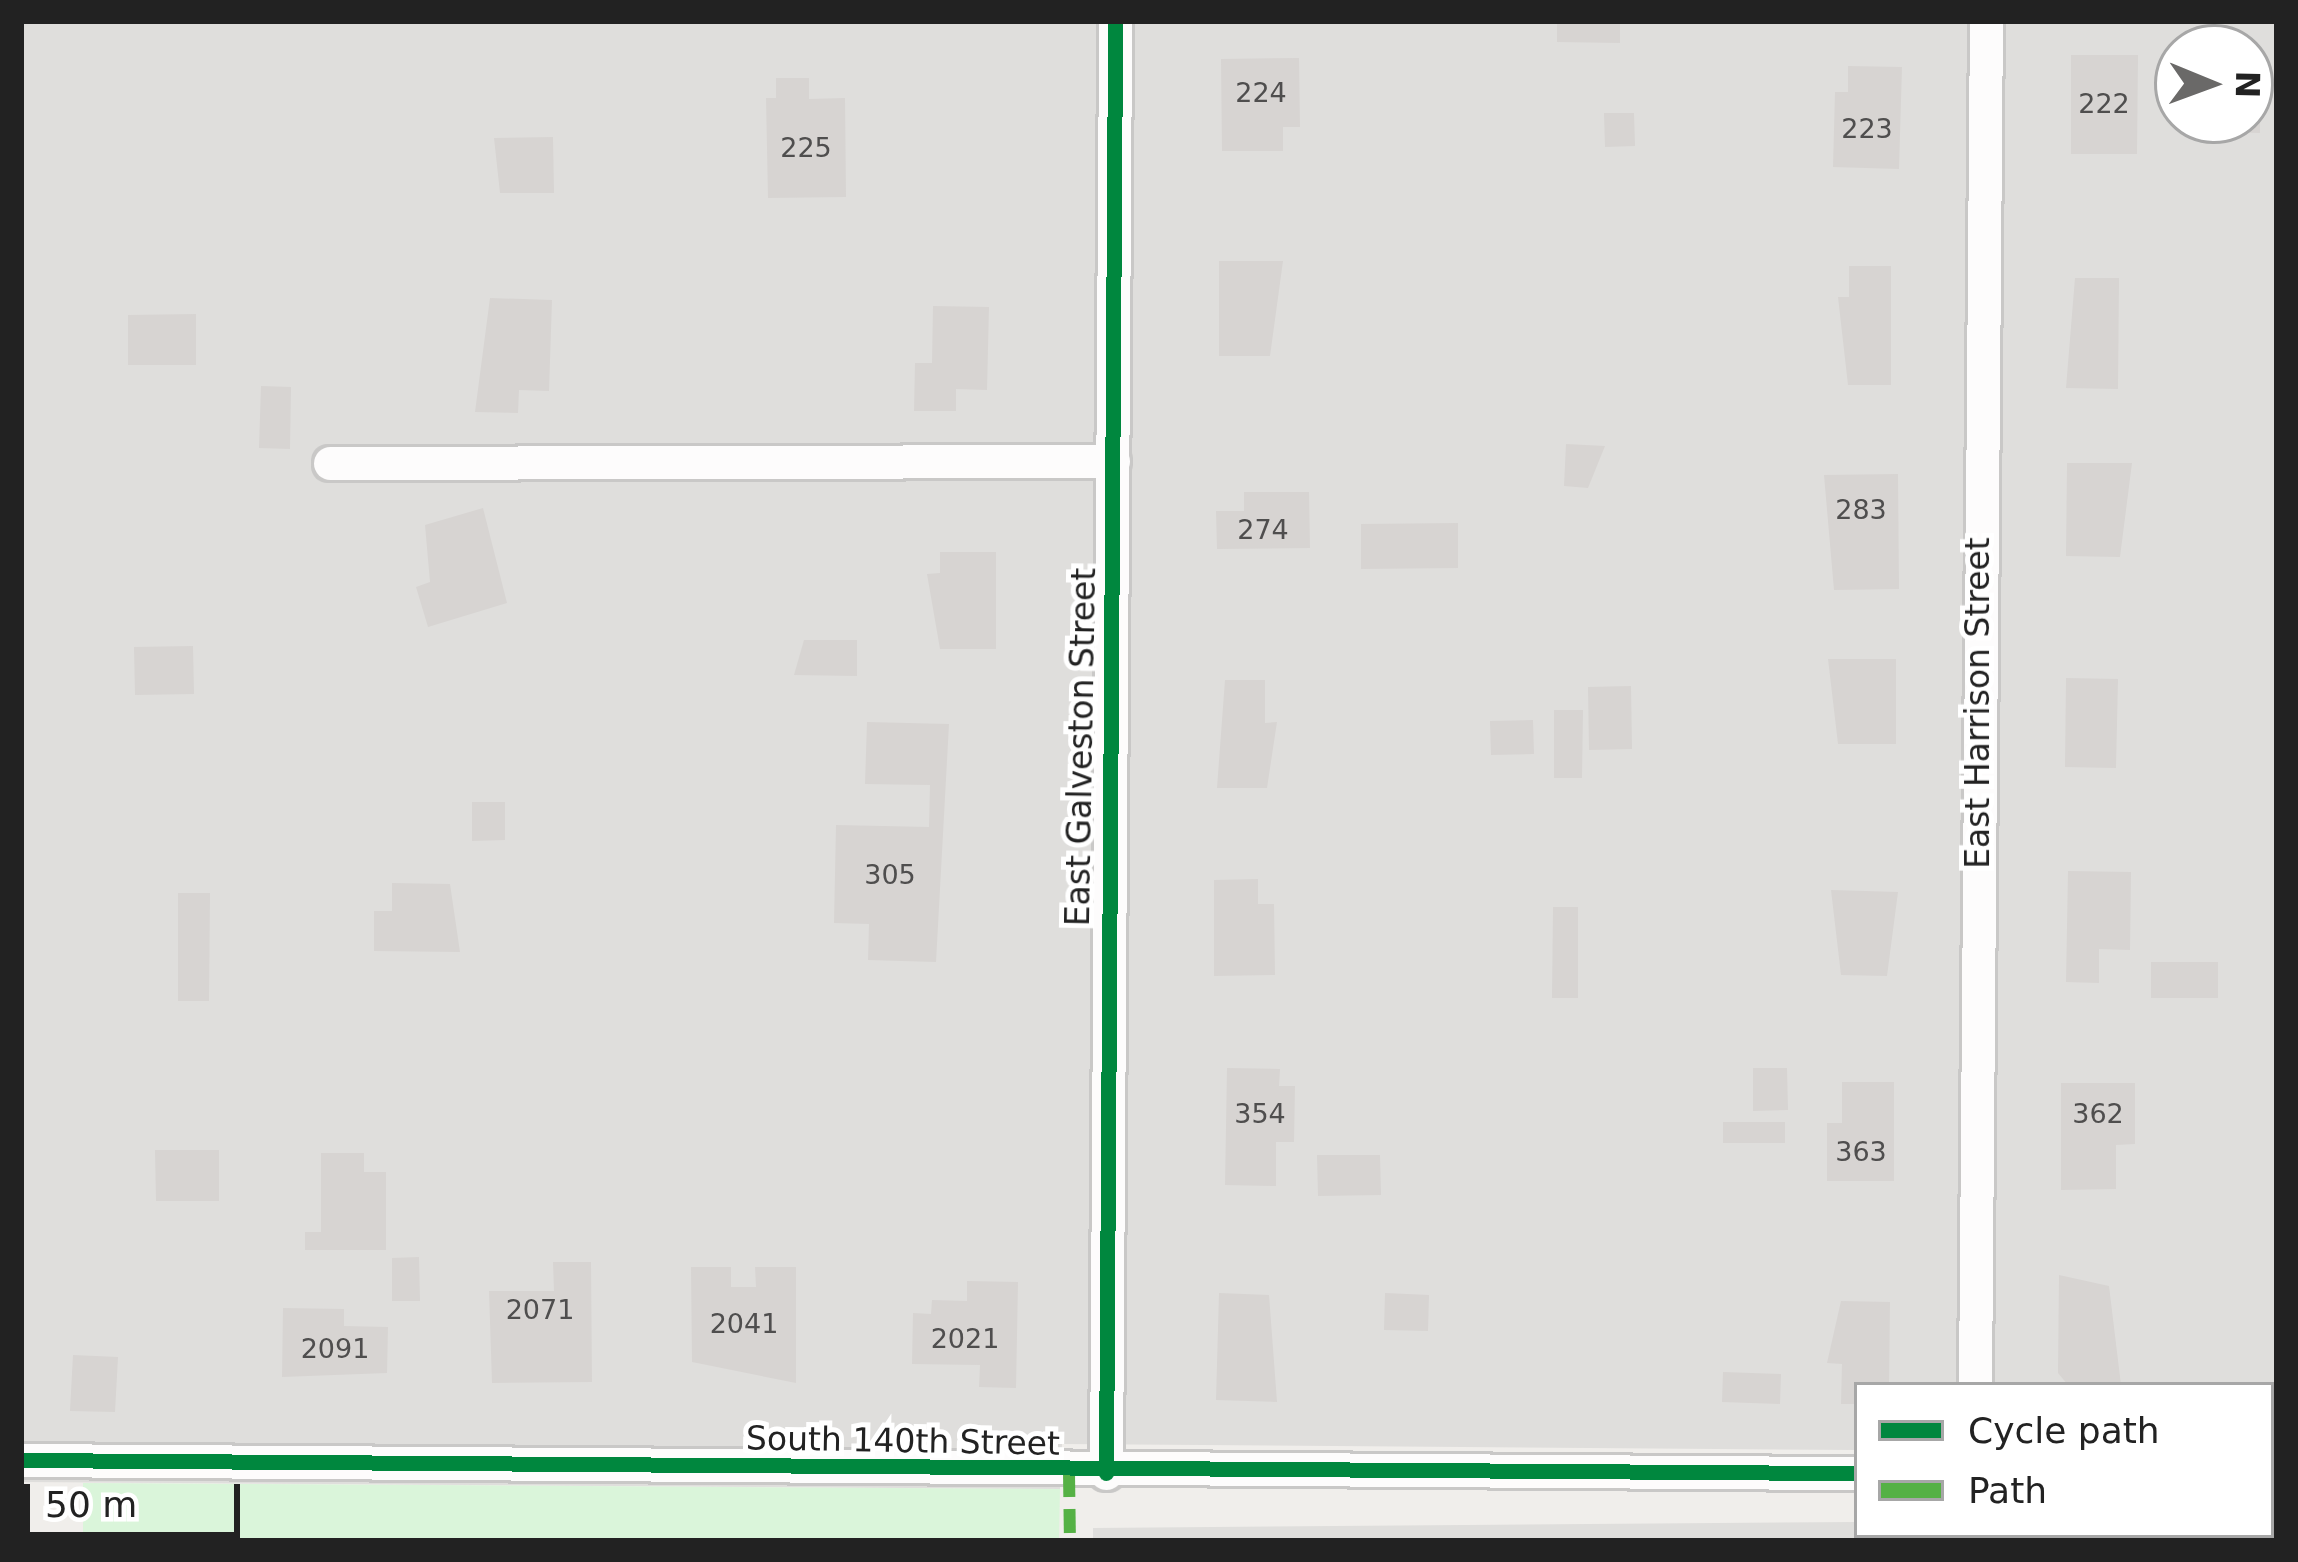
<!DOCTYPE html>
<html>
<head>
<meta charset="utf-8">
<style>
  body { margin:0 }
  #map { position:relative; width:2298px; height:1562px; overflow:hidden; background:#f0eeeb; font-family:"DejaVu Sans",sans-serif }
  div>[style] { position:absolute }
  .residential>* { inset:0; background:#dfdedc }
  .park>* { inset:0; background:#daf5da }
  .building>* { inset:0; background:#d7d4d2 }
  .roads { filter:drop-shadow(3px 0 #c9c8c7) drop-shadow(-3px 0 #c9c8c7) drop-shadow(0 3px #c9c8c7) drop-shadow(0 -3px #c9c8c7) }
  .street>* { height:33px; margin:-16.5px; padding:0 16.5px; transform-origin:16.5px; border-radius:16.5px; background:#fdfcfc }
  .quiet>* { height:12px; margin-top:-6px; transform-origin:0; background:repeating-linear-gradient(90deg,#55b145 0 24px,transparent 0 36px) }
  .cycleway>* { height:15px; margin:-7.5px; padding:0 7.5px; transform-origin:7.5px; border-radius:7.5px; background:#00873e }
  span { translate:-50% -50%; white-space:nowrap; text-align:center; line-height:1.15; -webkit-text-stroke:10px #fff; paint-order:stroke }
  .number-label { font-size:27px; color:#4f4e4e }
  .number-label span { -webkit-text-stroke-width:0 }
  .street-label { font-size:33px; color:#222 }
  .frame { position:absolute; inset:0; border:24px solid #222; pointer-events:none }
  .legend { position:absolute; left:1854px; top:1382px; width:420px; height:156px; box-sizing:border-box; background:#fff; border:3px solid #a7a7a7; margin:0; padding:15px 21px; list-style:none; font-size:36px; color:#222 }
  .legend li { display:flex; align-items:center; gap:24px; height:60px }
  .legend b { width:60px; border:3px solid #a7a7a7 }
  .north { position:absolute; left:2154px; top:24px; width:120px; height:120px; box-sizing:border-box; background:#fff; border:3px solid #a7a7a7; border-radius:50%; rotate:91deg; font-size:33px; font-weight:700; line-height:48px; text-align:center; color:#222 }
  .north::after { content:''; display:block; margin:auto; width:42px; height:54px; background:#6a6968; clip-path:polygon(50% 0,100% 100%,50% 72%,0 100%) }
  .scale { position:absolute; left:24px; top:1484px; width:216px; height:54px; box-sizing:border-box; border:6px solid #222; border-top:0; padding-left:15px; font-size:36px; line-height:42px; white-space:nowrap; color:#222; -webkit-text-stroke:9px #fff; paint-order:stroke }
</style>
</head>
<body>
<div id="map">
  <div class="residential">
    <i style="clip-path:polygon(evenodd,21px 21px,2277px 21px,2277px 1453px,2271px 1385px,1857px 1385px,1857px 1450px,1062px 1444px,1060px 1489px,21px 1482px,21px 21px,2178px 48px,2250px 48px,2250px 120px,2178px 120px,2178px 48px)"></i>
    <i style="clip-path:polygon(2271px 1519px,2277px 1541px,1093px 1541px,1093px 1528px,1857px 1522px,1857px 1535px,2271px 1535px)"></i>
  </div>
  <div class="park">
    <i style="clip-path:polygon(83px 1483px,1060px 1489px,1059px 1541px,83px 1541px)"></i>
  </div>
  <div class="building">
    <i style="clip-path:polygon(1557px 21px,1620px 21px,1620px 43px,1557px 42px)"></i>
    <i style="clip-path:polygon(2250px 51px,2260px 51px,2260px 133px,2219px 132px,2219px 120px,2250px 120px)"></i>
    <i style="clip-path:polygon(2071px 55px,2138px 55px,2137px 154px,2071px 154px)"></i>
    <i style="clip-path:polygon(1299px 58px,1300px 127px,1283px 127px,1283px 151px,1222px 151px,1221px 59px)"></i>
    <i style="clip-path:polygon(1848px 66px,1902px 67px,1899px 169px,1833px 167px,1835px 92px,1848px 92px)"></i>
    <i style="clip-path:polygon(776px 78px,809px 78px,809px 99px,845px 98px,846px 197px,768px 198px,766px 98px,776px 98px)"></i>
    <i style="clip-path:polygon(1604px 113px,1634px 113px,1635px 146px,1605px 147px)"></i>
    <i style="clip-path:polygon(553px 137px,554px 193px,500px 193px,494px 138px)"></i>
    <i style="clip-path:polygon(1219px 261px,1283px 261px,1270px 356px,1219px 356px)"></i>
    <i style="clip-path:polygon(1849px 266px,1891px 266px,1891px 385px,1848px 385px,1838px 297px,1849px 297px)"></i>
    <i style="clip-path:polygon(2075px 278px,2119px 278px,2118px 389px,2066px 388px)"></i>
    <i style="clip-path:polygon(490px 298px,552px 300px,549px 391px,519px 390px,518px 413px,475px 412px)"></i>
    <i style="clip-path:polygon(933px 306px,989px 307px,987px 390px,956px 389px,956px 411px,914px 411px,915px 363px,932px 363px)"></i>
    <i style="clip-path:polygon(196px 314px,196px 365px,128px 365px,128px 315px)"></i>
    <i style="clip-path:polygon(261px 386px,291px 387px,290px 449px,259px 448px)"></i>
    <i style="clip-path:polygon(1566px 444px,1605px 446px,1588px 488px,1564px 486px)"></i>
    <i style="clip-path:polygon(2067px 463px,2132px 463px,2120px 557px,2066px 556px)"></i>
    <i style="clip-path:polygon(1898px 474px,1899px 589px,1834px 590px,1824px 475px)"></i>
    <i style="clip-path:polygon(1244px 492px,1309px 492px,1310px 548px,1217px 549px,1216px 511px,1244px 511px)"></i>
    <i style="clip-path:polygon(483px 508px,507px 603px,428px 627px,416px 587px,430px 582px,425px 525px)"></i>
    <i style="clip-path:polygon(1458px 523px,1458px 568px,1361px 569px,1361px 524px)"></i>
    <i style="clip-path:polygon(940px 552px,996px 552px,996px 649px,940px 649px,927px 574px,940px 573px)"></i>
    <i style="clip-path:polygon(804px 640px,857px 640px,857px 676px,794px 675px)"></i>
    <i style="clip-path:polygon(193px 646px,194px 694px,135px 695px,134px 647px)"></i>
    <i style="clip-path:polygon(1828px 659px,1896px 659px,1896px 744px,1838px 744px)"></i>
    <i style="clip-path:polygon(2066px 678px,2118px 679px,2116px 768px,2065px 767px)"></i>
    <i style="clip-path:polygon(1225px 680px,1265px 680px,1265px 723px,1277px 722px,1267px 788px,1217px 788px)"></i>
    <i style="clip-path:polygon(1631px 686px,1632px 749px,1589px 750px,1588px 687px)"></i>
    <i style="clip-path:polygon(1554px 710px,1583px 710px,1582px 778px,1554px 778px)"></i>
    <i style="clip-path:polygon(1533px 720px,1534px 754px,1491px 755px,1490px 721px)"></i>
    <i style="clip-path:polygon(867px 722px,949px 724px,936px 962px,868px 960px,869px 924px,834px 923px,836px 825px,929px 827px,930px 785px,865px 784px)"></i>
    <i style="clip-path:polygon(472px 802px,505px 802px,505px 840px,472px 841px)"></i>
    <i style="clip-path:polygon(2068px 871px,2131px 872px,2130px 950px,2099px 949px,2099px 983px,2066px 982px)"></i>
    <i style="clip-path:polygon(1258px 879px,1258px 904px,1274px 904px,1275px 975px,1214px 976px,1214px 880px)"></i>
    <i style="clip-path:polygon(392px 883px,450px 884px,460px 952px,374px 951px,374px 911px,392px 911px)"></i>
    <i style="clip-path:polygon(1831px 890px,1898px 892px,1887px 976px,1841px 975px)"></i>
    <i style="clip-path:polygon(178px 893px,210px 893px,209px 1001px,178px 1001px)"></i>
    <i style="clip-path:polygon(1553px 907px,1578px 907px,1578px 998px,1552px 998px)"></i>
    <i style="clip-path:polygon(2151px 962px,2218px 962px,2218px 998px,2151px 998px)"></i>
    <i style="clip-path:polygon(1227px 1068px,1280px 1069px,1279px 1086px,1295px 1086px,1294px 1142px,1276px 1142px,1276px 1186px,1225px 1185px)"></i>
    <i style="clip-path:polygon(1753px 1068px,1787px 1068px,1788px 1110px,1753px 1111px)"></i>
    <i style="clip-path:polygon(1842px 1082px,1894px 1082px,1894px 1181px,1827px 1181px,1827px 1123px,1842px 1123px)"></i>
    <i style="clip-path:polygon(2061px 1083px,2135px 1083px,2135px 1144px,2116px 1145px,2116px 1189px,2061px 1190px)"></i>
    <i style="clip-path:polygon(1723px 1122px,1785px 1122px,1785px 1143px,1723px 1143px)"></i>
    <i style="clip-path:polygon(155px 1150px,219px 1150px,219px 1201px,156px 1201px)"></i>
    <i style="clip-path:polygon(321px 1153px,364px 1153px,364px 1172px,386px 1172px,386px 1250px,305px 1250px,305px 1232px,321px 1232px)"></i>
    <i style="clip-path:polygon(1317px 1155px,1380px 1155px,1381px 1195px,1318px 1196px)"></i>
    <i style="clip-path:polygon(419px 1257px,420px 1301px,392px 1301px,392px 1258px)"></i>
    <i style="clip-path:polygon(553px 1262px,591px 1262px,592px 1382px,492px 1383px,489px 1291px,554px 1291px)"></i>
    <i style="clip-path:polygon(691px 1267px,731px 1267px,731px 1287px,756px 1287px,755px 1267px,796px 1267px,796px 1383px,692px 1362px)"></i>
    <i style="clip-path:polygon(2059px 1275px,2109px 1286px,2121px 1385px,2068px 1385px,2058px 1373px)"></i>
    <i style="clip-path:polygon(967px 1281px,1018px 1282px,1016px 1388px,979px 1387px,980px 1365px,912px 1364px,913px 1313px,931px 1314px,932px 1300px,967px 1301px)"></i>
    <i style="clip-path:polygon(1219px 1293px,1269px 1295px,1277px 1402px,1216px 1400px)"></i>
    <i style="clip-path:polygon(1385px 1293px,1429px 1295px,1428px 1331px,1384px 1330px)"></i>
    <i style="clip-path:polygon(1841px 1301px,1890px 1302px,1889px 1385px,1857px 1385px,1857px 1404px,1841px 1404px,1842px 1364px,1827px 1363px)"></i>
    <i style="clip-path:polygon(283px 1308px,344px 1309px,344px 1326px,388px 1327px,387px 1373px,282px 1377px)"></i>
    <i style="clip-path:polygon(73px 1355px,118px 1357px,115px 1412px,70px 1411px)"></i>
    <i style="clip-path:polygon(1723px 1372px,1781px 1374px,1780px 1404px,1722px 1402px)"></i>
  </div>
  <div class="roads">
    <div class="street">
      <i style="left:330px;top:463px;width:783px;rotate:-0.15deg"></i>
      <i style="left:1975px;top:1385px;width:1364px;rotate:-89.54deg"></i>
      <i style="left:21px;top:1460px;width:1836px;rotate:0.41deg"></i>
      <i style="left:1106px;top:1473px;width:1452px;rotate:-89.64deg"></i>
      <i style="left:2271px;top:1475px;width:6px"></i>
    </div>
  </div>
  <div class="quiet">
    <i style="left:1069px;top:1473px;width:68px;rotate:89.2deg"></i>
  </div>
  <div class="cycleway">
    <i style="left:21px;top:1460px;width:1836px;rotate:0.41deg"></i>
    <i style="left:1106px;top:1473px;width:1452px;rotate:-89.64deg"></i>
  </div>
  <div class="number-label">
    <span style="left:1261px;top:93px">224</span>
    <span style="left:2104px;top:104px">222</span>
    <span style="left:1867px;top:129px">223</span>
    <span style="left:806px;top:148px">225</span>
    <span style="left:1861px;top:510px">283</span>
    <span style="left:1263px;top:530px">274</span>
    <span style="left:890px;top:875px">305</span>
    <span style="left:1260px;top:1114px">354</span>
    <span style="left:2098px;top:1114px">362</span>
    <span style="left:1861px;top:1152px">363</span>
    <span style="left:540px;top:1310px">2071</span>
    <span style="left:744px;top:1324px">2041</span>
    <span style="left:965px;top:1339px">2021</span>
    <span style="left:335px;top:1349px">2091</span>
  </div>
  <div class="street-label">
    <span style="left:1978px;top:703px;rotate:-90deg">East Harrison Street</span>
    <span style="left:1081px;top:747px;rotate:-89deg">East Galveston Street</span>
    <span style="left:903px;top:1441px;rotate:1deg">South 140th Street</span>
  </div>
  <div class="frame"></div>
  <ul class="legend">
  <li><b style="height:15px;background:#00873e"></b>Cycle path</li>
  <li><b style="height:15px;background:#55b145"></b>Path</li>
  </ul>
  <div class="north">N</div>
  <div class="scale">50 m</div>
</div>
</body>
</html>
